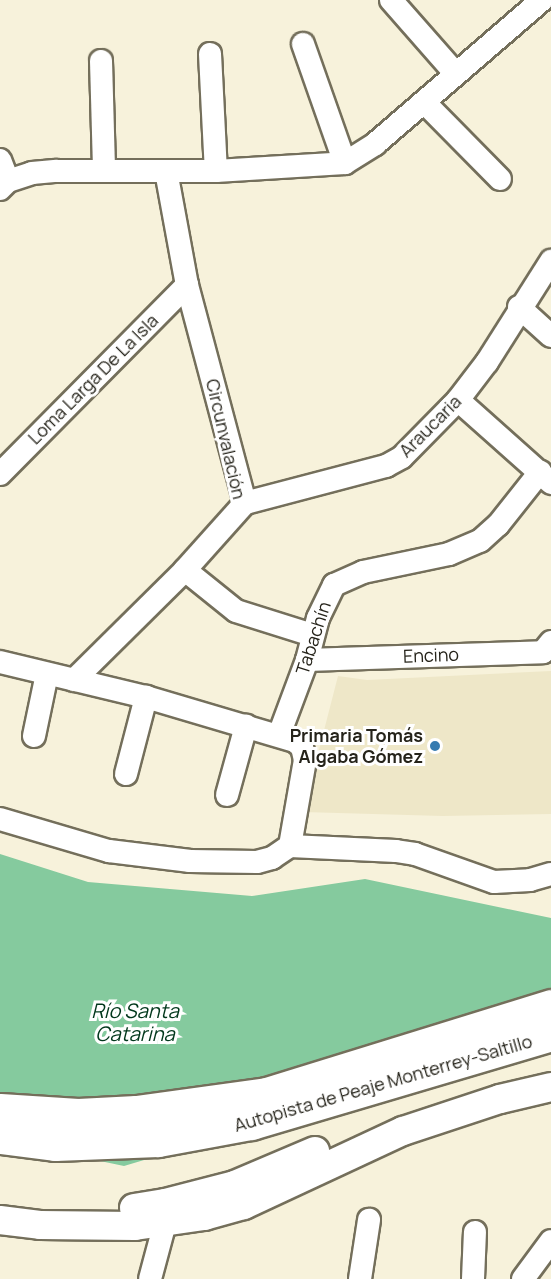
<!DOCTYPE html>
<html>
<head>
<meta charset="utf-8">
<style>
  body { margin:0 }
  #map { position:relative; width:551px; height:1279px; overflow:hidden; background:#f7f2db; font-family:Manrope,sans-serif }
  div>[style] { position:absolute }
  .built>* { inset:0; background:#eee7c8 }
  .water>* { inset:0; background:#85ca9e }
  .roads { filter:drop-shadow(2px 0 #746f5b) drop-shadow(-2px 0 #746f5b) drop-shadow(0 2px #746f5b) drop-shadow(0 -2px #746f5b) }
  .minor>* { height:22px; margin:-11px; padding:0 11px; transform-origin:11px; border-radius:11px; background:#fff }
  .major>* { height:28px; margin:-14px; padding:0 14px; transform-origin:14px; border-radius:14px; background:#fff }
  .highway>* { height:33px; margin:-16.5px; padding:0 16.5px; transform-origin:16.5px; border-radius:16.5px; background:#fff }
  .dots>* { width:16px; height:16px; translate:-50% -50%; box-sizing:border-box; border:3px solid #fff; border-radius:50% }
  span { translate:-50% -50%; white-space:nowrap; text-align:center; line-height:1.15; -webkit-text-stroke:6px #fff; paint-order:stroke }
  .street-label { font-size:18px; color:#25231a }
  .poi-label { font-size:18px; color:#25231a; font-weight:700 }
  .right { translate:-100% -50%; text-align:right }
  .water-label { font-size:20px; color:#00371b; font-style:italic }
</style>
</head>
<body>
<div id="map">
  <div class="built">
    <i style="clip-path:polygon(551px 671px,551px 814px,443px 816px,303px 812px,338px 676px,367px 680px)"></i>
  </div>
  <div class="water">
    <i style="clip-path:polygon(0 854px,88px 882px,252px 896px,365px 879px,551px 918px,551px 1038px,124px 1166px,0 1140px)"></i>
  </div>
  <div class="roads">
    <div class="minor">
      <i style="left:391px;top:0;width:98px;rotate:48.7deg"></i>
      <i style="left:303px;top:44px;width:126px;rotate:70.6deg"></i>
      <i style="left:210px;top:54px;width:117px;rotate:87.1deg"></i>
      <i style="left:101px;top:61px;width:108px;rotate:88.4deg"></i>
      <i style="left:424px;top:102px;width:108px;rotate:45.4deg"></i>
      <i style="left:0;top:160px;width:22px;rotate:69deg"></i>
      <i style="left:166px;top:171px;width:116px;rotate:79.6deg"></i>
      <i style="left:187px;top:285px;width:226px;rotate:75.1deg"></i>
      <i style="left:0;top:189px;width:11px;rotate:-45deg"></i>
      <i style="left:8px;top:181px;width:25px;rotate:-18deg"></i>
      <i style="left:32px;top:173px;width:25px;rotate:-5deg"></i>
      <i style="left:57px;top:171px;width:159px"></i>
      <i style="left:216px;top:171px;width:129px;rotate:-3.5deg"></i>
      <i style="left:345px;top:163px;width:36px;rotate:-32deg"></i>
      <i style="left:375px;top:144px;width:221px;rotate:-40.8deg"></i>
      <i style="left:519px;top:307px;width:43px;rotate:42.2deg"></i>
      <i style="left:458px;top:400px;width:125px;rotate:41.7deg"></i>
      <i style="left:0;top:474px;width:266px;rotate:-45.3deg"></i>
      <i style="left:245px;top:503px;width:146px;rotate:-14.7deg"></i>
      <i style="left:386px;top:466px;width:18px;rotate:-29deg"></i>
      <i style="left:402px;top:457px;width:80px;rotate:-45.5deg"></i>
      <i style="left:458px;top:400px;width:48px;rotate:-52.7deg"></i>
      <i style="left:487px;top:362px;width:120px;rotate:-57.6deg"></i>
      <i style="left:185px;top:570px;width:65px;rotate:38.8deg"></i>
      <i style="left:236px;top:611px;width:80px;rotate:17.5deg"></i>
      <i style="left:307px;top:660px;width:236px;rotate:-1.9deg"></i>
      <i style="left:543px;top:652px;width:13px;rotate:-51deg"></i>
      <i style="left:0;top:662px;width:150px;rotate:13.5deg"></i>
      <i style="left:146px;top:697px;width:155px;rotate:16.5deg"></i>
      <i style="left:295px;top:741px;width:9px;rotate:41deg"></i>
      <i style="left:302px;top:747px;width:13px;rotate:77deg"></i>
      <i style="left:305px;top:760px;width:87px;rotate:99.9deg"></i>
      <i style="left:74px;top:680px;width:156px;rotate:-44.7deg"></i>
      <i style="left:185px;top:570px;width:90px;rotate:-48.2deg"></i>
      <i style="left:279px;top:735px;width:80px;rotate:-69.5deg"></i>
      <i style="left:307px;top:660px;width:43px;rotate:-75.3deg"></i>
      <i style="left:318px;top:618px;width:37px;rotate:-64deg"></i>
      <i style="left:334px;top:585px;width:32px;rotate:-24deg"></i>
      <i style="left:363px;top:572px;width:88px;rotate:-11.8deg"></i>
      <i style="left:449px;top:554px;width:34px;rotate:-23deg"></i>
      <i style="left:480px;top:541px;width:24px;rotate:-42deg"></i>
      <i style="left:498px;top:525px;width:68px;rotate:-51.6deg"></i>
      <i style="left:34px;top:736px;width:63px;rotate:-78.2deg"></i>
      <i style="left:126px;top:774px;width:80px;rotate:-75.4deg"></i>
      <i style="left:227px;top:795px;width:72px;rotate:-74.6deg"></i>
      <i style="left:0;top:819px;width:114px;rotate:16.4deg"></i>
      <i style="left:109px;top:851px;width:82px;rotate:7deg"></i>
      <i style="left:190px;top:861px;width:67px;rotate:0.9deg"></i>
      <i style="left:257px;top:862px;width:16px;rotate:-15deg"></i>
      <i style="left:272px;top:858px;width:22px;rotate:-34deg"></i>
      <i style="left:290px;top:846px;width:106px;rotate:2.7deg"></i>
      <i style="left:396px;top:851px;width:19px;rotate:9deg"></i>
      <i style="left:415px;top:854px;width:84px;rotate:19.5deg"></i>
      <i style="left:494px;top:882px;width:36px;rotate:-3deg"></i>
      <i style="left:530px;top:880px;width:22px;rotate:-16deg"></i>
      <i style="left:150px;top:1279px;width:58px;rotate:-75deg"></i>
      <i style="left:360px;top:1279px;width:60px;rotate:-81.3deg"></i>
      <i style="left:473px;top:1279px;width:47px;rotate:-87.6deg"></i>
      <i style="left:523px;top:1279px;width:47px;rotate:-53.6deg"></i>
    </div>
    <div class="major">
      <i style="left:134px;top:1208px;width:31px;rotate:-9deg"></i>
      <i style="left:165px;top:1203px;width:72px;rotate:-14.4deg"></i>
      <i style="left:235px;top:1185px;width:87px;rotate:-23deg"></i>
      <i style="left:0;top:1220px;width:40px;rotate:7.1deg"></i>
      <i style="left:40px;top:1225px;width:95px;rotate:0.6deg"></i>
      <i style="left:135px;top:1226px;width:70px;rotate:-8.2deg"></i>
      <i style="left:204px;top:1216px;width:41px;rotate:-15.4deg"></i>
      <i style="left:244px;top:1205px;width:175px;rotate:-25deg"></i>
      <i style="left:403px;top:1131px;width:102px;rotate:-18.3deg"></i>
      <i style="left:500px;top:1099px;width:52px;rotate:-13.2deg"></i>
    </div>
    <div class="highway">
      <i style="left:0;top:1110px;width:78px;rotate:3.7deg"></i>
      <i style="left:78px;top:1115px;width:58px;rotate:-3deg"></i>
      <i style="left:136px;top:1112px;width:132px;rotate:-7.8deg"></i>
      <i style="left:267px;top:1094px;width:297px;rotate:-17.2deg"></i>
      <i style="left:0;top:1137px;width:55px;rotate:7.3deg"></i>
      <i style="left:55px;top:1144px;width:103px;rotate:-2.2deg"></i>
      <i style="left:158px;top:1140px;width:95px;rotate:-10.4deg"></i>
      <i style="left:251px;top:1123px;width:313px;rotate:-16.5deg"></i>
    </div>
  </div>
  <div class="dots">
    <i style="left:435px;top:746px;background:#367bb0"></i>
  </div>
  <div class="street-label">
    <span style="left:93px;top:379px;rotate:-45deg">Loma Larga De La Isla</span>
    <span style="left:430px;top:426px;rotate:-45deg">Araucaria</span>
    <span style="left:226px;top:439px;rotate:77deg">Circunvalación</span>
    <span style="left:313px;top:638px;rotate:-72deg">Tabachín</span>
    <span style="left:431px;top:655px;rotate:-2deg">Encino</span>
    <span style="left:383px;top:1083px;rotate:-16deg">Autopista de Peaje Monterrey-Saltillo</span>
  </div>
  <div class="poi-label">
    <span class="right" style="left:423px;top:746px">Primaria Tomás<br>Algaba Gómez</span>
  </div>
  <div class="water-label">
    <span style="left:135px;top:1022px">Río Santa<br>Catarina</span>
  </div>
</div>
</body>
</html>
